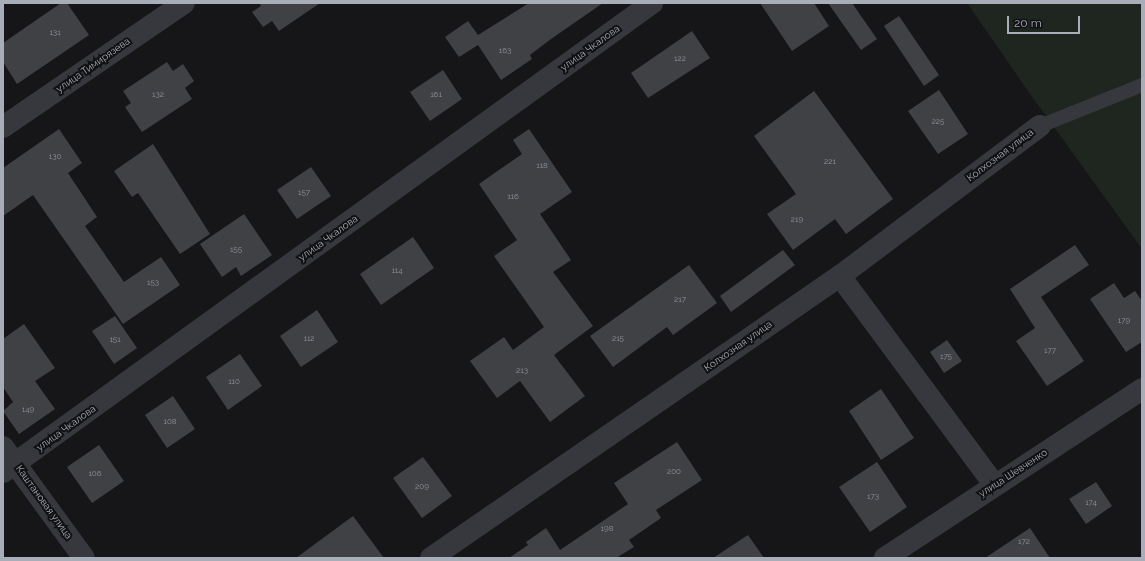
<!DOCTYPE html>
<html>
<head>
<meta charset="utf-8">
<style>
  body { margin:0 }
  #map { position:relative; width:1145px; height:561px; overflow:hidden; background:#161618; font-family:Raleway,sans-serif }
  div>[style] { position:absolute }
  .green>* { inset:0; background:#1e261f }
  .building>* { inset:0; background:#404145 }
  .lane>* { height:14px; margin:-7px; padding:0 7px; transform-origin:7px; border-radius:7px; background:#37383d }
  .street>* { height:22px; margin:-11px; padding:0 11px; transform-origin:11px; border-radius:11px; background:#37383d }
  span { translate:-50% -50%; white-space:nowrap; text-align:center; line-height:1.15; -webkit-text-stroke:4px #111113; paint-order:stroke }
  .number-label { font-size:8px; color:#8e929b }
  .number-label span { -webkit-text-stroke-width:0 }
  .street-label { font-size:10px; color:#a8adb8 }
  .frame { position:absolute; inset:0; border:4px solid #a8adb8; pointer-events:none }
  .scale { position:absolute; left:1007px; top:16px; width:73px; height:18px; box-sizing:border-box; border:2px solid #a8adb8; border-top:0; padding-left:5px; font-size:12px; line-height:14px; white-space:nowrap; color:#a8adb8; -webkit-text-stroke:3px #111113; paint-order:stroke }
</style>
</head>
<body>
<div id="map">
  <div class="green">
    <i style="clip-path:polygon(967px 3px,1142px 3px,1142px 249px,1028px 91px)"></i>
  </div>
  <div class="building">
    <i style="clip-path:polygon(61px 3px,67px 3px,89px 35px,17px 84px,3px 62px,3px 43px)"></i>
    <i style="clip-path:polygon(259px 3px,320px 3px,279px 31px,272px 21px,263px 27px,252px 12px,261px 6px)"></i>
    <i style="clip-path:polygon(529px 3px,603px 3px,551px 39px,530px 55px,532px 59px,501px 80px,478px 45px,459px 57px,445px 37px,468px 21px,478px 35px)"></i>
    <i style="clip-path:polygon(760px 3px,814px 3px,829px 26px,792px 51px)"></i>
    <i style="clip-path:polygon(828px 3px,852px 3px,877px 39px,861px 50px)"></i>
    <i style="clip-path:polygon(899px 16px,939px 75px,924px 86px,884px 26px)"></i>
    <i style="clip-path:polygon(692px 31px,710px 58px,648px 98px,631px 73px)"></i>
    <i style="clip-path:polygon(167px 62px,173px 71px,183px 64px,194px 81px,185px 88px,192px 99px,142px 132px,125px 107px,131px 103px,123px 91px)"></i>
    <i style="clip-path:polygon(443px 70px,462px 99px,430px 121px,410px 92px)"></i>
    <i style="clip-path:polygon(939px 90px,968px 134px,938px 154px,908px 111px)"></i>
    <i style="clip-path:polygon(814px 91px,893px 199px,846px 234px,835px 219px,793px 250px,767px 214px,796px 194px,754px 136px)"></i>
    <i style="clip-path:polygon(59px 129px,82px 163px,68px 173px,97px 217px,85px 226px,124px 282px,161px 257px,180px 285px,123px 324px,33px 195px,3px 216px,3px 168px)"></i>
    <i style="clip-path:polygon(529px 129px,572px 192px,540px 214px,571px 260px,553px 272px,593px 326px,554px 355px,585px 396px,550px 422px,520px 381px,497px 398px,470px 361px,504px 337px,513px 350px,544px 327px,494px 256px,517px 240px,479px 184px,522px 154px,513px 140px)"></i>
    <i style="clip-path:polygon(153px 144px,210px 234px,180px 254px,138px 193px,132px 197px,114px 171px)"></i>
    <i style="clip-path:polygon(311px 167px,331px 196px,297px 219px,277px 190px)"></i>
    <i style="clip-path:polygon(244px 214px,272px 255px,241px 276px,236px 267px,222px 277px,200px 244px)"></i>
    <i style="clip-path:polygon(413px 237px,434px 268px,381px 305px,360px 274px)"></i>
    <i style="clip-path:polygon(1075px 245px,1089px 265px,1041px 297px,1084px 361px,1047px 386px,1016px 341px,1035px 328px,1010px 289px)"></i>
    <i style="clip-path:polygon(783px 250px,795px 265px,731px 312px,720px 296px)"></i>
    <i style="clip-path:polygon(689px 265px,717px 303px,673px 335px,667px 327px,613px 367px,590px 336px)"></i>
    <i style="clip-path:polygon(1114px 283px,1124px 298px,1135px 291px,1142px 301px,1142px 342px,1126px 352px,1090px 299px)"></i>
    <i style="clip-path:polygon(317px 310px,338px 342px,301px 367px,280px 336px)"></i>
    <i style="clip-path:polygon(115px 316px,137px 348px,114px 364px,92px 331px)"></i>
    <i style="clip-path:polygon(24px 324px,55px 368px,35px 381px,55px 409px,19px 434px,3px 411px,13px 402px,3px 387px,3px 339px)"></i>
    <i style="clip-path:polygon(947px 340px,962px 361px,944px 373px,930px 352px)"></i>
    <i style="clip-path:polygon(240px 354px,262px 386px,228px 410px,206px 377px)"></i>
    <i style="clip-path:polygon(881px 389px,914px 438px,881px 460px,849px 411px)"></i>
    <i style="clip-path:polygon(173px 396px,195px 429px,167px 448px,145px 415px)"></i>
    <i style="clip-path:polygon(677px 442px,702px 480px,656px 510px,661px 518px,629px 540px,634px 547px,616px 558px,509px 558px,528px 545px,526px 542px,546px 528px,560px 550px,628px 504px,614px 483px)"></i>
    <i style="clip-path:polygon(99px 445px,124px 481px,92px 503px,67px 467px)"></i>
    <i style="clip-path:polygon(423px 457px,452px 496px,422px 518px,393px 478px)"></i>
    <i style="clip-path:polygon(877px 462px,907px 507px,870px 532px,839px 487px)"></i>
    <i style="clip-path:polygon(1096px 482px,1112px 506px,1086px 524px,1069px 499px)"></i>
    <i style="clip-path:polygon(353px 516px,384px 558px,296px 558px)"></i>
    <i style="clip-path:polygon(1030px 528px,1050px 558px,985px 558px)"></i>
    <i style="clip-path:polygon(748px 535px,764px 558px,713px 558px)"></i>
  </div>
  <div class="lane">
    <i style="left:1040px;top:126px;width:110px;rotate:-21.9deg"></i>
  </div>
  <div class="street">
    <i style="left:3px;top:127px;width:219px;rotate:-34.4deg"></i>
    <i style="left:840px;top:276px;width:259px;rotate:53.5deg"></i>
    <i style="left:3px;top:447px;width:137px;rotate:53.9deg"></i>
    <i style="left:3px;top:472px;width:801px;rotate:-35.85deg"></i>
    <i style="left:431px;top:558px;width:497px;rotate:-34.6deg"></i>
    <i style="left:840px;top:276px;width:250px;rotate:-36.9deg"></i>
    <i style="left:885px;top:558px;width:308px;rotate:-33.3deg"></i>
  </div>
  <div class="number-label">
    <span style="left:55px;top:33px">131</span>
    <span style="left:505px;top:51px">163</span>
    <span style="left:680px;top:59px">122</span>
    <span style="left:158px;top:95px">132</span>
    <span style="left:436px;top:95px">161</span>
    <span style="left:938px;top:122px">225</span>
    <span style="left:55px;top:157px">130</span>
    <span style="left:830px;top:162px">221</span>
    <span style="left:542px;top:166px">118</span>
    <span style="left:304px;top:193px">157</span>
    <span style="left:513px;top:197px">116</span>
    <span style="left:797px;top:220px">219</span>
    <span style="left:236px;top:250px">155</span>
    <span style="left:397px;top:271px">114</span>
    <span style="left:153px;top:283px">153</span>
    <span style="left:680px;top:300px">217</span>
    <span style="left:1124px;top:321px">179</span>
    <span style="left:309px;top:339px">112</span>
    <span style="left:618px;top:339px">215</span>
    <span style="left:115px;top:340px">151</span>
    <span style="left:1050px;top:351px">177</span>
    <span style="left:946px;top:357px">175</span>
    <span style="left:522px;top:371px">213</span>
    <span style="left:234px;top:382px">110</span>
    <span style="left:28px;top:410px">149</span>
    <span style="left:170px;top:422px">108</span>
    <span style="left:674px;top:472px">200</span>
    <span style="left:95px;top:474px">106</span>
    <span style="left:422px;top:487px">209</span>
    <span style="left:873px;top:497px">173</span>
    <span style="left:1091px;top:503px">174</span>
    <span style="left:607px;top:529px">198</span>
    <span style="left:1024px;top:542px">172</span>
  </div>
  <div class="street-label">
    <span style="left:590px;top:48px;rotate:-36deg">улица Чкалова</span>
    <span style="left:93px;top:65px;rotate:-35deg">улица Тимирязева</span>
    <span style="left:1000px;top:155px;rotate:-37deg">Колхозная улица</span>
    <span style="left:328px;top:238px;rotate:-36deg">улица Чкалова</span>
    <span style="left:738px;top:346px;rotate:-35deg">Колхозная улица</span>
    <span style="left:66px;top:428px;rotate:-36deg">улица Чкалова</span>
    <span style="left:1013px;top:473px;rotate:-33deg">улица Шевченко</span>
    <span style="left:44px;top:502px;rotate:54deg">Каштановая улица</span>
  </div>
  <div class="frame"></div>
  <div class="scale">20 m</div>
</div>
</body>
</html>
